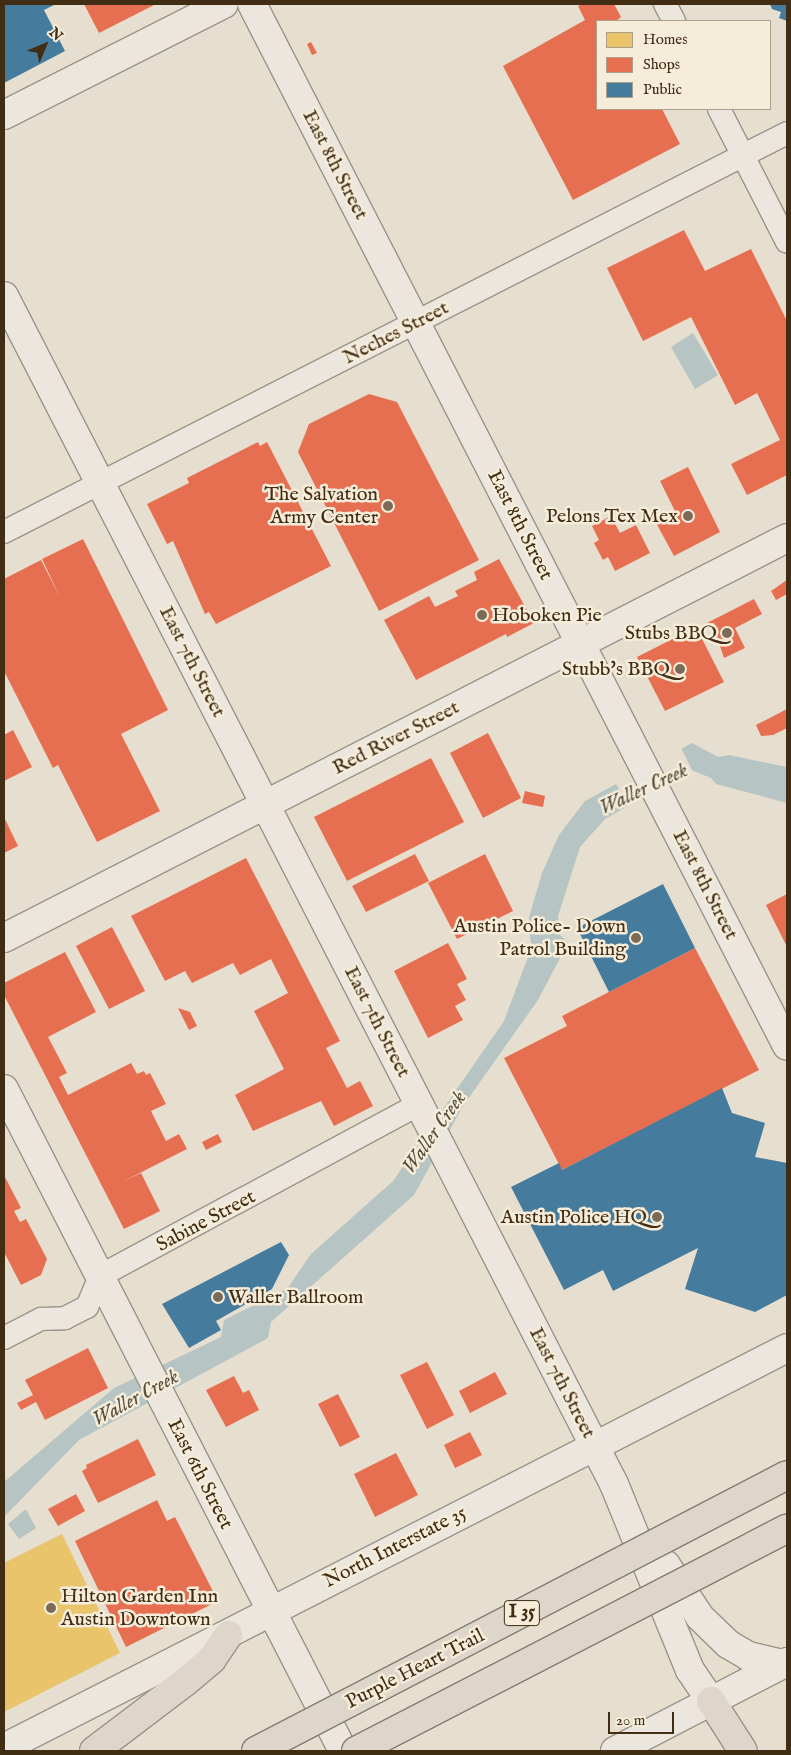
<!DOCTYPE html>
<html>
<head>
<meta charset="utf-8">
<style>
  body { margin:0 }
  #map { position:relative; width:791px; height:1755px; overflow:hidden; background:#e6dece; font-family:"IM FELL English",serif }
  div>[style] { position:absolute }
  .water>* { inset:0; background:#b6c5c4 }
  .pier>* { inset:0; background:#e6dece }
  .homes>* { inset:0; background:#e9c46a }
  .shops>* { inset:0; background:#e76f51 }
  .public>* { inset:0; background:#457b9d }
  .roads { filter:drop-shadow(1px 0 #9b9488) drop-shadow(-1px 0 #9b9488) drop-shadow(0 1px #9b9488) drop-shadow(0 -1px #9b9488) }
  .street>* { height:22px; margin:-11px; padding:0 11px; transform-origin:11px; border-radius:11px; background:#ebe7df }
  .secondary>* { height:28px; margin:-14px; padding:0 14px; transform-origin:14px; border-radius:14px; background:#ebe7df }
  .primary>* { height:28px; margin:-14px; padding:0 14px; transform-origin:14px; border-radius:14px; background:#ded6ca }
  .highway>* { height:28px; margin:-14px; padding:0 14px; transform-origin:14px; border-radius:14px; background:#ded6ca }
  .bridges { filter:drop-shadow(1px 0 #837c70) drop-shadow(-1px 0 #837c70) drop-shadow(0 1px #837c70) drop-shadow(0 -1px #837c70) }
  .highway-bridge>* { height:28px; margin:-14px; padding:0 14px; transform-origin:14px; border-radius:14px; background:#ded6ca }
  .dots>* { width:14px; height:14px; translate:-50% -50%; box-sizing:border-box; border:2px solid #f5ecd9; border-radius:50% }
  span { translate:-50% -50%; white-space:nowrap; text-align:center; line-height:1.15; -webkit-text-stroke:5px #f5ecd9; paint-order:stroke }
  .shield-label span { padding:1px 4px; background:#f5ecd9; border:1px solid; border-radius:4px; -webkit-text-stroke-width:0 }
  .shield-label { font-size:19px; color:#412c14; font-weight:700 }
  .street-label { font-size:20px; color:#412c14 }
  .poi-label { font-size:20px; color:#412c14 }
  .right { translate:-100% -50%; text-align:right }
  .left { translate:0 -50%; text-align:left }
  .water-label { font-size:21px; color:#59503f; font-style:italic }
  .frame { position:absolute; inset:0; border:5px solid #412c14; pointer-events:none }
  .legend { position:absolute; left:596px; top:20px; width:175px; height:90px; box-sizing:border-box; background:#f5ecd9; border:1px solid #ad9f8a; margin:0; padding:6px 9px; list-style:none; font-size:15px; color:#412c14 }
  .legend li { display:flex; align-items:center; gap:10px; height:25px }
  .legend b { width:25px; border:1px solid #ad9f8a }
  .north { position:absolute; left:20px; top:20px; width:50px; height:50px; -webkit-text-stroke:4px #f5ecd9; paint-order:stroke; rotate:45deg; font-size:14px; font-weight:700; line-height:20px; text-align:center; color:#412c14 }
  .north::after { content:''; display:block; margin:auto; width:18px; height:22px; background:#412c14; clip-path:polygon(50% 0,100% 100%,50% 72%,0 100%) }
  .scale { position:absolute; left:608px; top:1712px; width:66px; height:22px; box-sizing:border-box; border:2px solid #412c14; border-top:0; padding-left:6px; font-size:15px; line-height:18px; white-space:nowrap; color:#412c14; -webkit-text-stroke:4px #f5ecd9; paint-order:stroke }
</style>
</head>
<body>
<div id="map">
  <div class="water">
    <i style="clip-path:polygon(693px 333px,718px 375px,695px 389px,671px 347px)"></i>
    <i style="clip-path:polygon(692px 743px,718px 757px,729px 755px,787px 767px,787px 803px,716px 784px,711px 778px,691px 770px,605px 819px,580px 847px,558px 916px,560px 935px,568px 943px,538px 1000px,463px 1106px,414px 1195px,271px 1322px,268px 1338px,79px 1440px,4px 1517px,4px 1482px,114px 1388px,221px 1337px,224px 1320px,287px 1289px,311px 1254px,393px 1181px,504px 1021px,531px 949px,529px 917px,542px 873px,559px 835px,585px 801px)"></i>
    <i style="clip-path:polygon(26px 1509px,36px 1528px,19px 1539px,8px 1524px)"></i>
  </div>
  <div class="pier">
    <i style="clip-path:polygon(680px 746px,694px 774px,691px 772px,629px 809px,615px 782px)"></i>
  </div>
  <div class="homes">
    <i style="clip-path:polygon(62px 1534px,120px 1653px,4px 1712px,4px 1563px)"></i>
  </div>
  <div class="shops">
    <i style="clip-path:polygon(84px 4px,156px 4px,99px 33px)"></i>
    <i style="clip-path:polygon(583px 4px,614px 4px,621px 17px,616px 21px,597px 21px,597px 109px,662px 109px,680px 144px,573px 200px,503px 66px,585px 20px,578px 6px)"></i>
    <i style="clip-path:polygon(311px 42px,317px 53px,312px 55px,307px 44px)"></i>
    <i style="clip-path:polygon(684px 230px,705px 271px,751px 249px,787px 321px,787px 475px,747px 495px,731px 464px,780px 440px,757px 393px,735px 405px,691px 317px,643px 341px,607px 268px)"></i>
    <i style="clip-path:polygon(369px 394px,397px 402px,479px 560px,379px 611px,298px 452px,309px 424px)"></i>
    <i style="clip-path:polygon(258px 442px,260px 446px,267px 442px,331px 566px,216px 624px,209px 612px,205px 614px,173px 541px,167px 544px,147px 504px,189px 483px,187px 478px)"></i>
    <i style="clip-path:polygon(688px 467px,720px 532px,674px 556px,655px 521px,675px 511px,660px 481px)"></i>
    <i style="clip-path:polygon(611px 516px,620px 533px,636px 525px,650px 553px,615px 571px,608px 557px,603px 560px,594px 543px,599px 540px,592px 526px)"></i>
    <i style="clip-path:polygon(83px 539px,168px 710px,121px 734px,160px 811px,97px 842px,58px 765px,53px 768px,4px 671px,4px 579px,41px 560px,60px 597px,42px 559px)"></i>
    <i style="clip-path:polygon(499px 559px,534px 623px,507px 637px,506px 634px,416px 680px,384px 620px,429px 596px,435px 607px,458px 596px,455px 591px,477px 580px,474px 572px)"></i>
    <i style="clip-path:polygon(787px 580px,787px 594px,776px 600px,771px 591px)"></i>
    <i style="clip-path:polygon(754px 599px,762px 614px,735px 628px,745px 648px,724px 658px,713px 626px,710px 628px,707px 623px)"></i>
    <i style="clip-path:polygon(696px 627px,724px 682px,665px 711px,637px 657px)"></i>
    <i style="clip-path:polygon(787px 709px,787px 728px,773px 735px,761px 736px,756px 725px)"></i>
    <i style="clip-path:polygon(13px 730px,32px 767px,4px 781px,4px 735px)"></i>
    <i style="clip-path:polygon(488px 733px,521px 798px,483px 818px,450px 753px)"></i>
    <i style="clip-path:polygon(431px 758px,464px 822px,347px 881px,314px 817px)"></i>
    <i style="clip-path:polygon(525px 791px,545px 796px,543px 807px,522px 803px)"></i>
    <i style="clip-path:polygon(4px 817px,18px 846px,4px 853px)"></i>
    <i style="clip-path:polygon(415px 854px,429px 881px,366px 912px,352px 886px)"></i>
    <i style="clip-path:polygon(485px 854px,513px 911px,457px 939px,428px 883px)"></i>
    <i style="clip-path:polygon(246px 858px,340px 1041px,326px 1048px,347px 1088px,360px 1081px,373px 1106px,334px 1126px,321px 1101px,253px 1131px,235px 1095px,284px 1069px,254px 1011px,288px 993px,271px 959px,240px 975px,233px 963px,192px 983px,185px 971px,165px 981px,131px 916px)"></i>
    <i style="clip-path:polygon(787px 894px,787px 947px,766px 905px)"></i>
    <i style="clip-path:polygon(112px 927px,145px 991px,109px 1009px,76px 946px)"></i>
    <i style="clip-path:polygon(448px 943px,467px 979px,457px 984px,466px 1000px,455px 1006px,463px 1020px,428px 1038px,394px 971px)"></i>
    <i style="clip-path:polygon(695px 948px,759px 1070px,562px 1170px,504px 1058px,567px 1026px,562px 1016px)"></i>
    <i style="clip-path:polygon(65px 952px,96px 1012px,48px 1037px,67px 1073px,59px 1077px,68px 1095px,131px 1063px,137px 1074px,144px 1071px,146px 1075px,150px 1073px,166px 1104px,151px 1111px,166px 1141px,179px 1134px,187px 1149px,122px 1182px,141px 1173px,160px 1211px,124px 1229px,4px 995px,4px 983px)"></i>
    <i style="clip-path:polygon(178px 1008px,190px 1012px,197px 1026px,189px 1030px)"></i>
    <i style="clip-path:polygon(218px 1134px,222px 1142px,206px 1150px,202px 1142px)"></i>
    <i style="clip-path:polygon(4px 1175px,21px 1208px,14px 1211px,20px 1222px,26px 1219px,47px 1259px,41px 1275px,21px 1285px,4px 1252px)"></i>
    <i style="clip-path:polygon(88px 1348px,108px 1388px,45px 1420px,36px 1402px,21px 1410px,17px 1403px,33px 1395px,25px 1380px)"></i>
    <i style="clip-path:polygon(427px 1362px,454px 1415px,427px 1429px,400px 1375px)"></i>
    <i style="clip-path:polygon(495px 1372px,507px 1394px,470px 1413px,459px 1391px)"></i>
    <i style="clip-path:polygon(234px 1376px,243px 1393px,249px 1390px,259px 1410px,226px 1427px,206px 1390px)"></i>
    <i style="clip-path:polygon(338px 1394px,360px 1437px,340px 1447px,318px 1404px)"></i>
    <i style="clip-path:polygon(470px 1432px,482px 1455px,455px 1468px,444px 1445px)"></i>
    <i style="clip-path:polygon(138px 1439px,156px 1475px,98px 1503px,82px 1471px,87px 1468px,86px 1465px)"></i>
    <i style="clip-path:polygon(396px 1453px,418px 1495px,375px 1517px,354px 1474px)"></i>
    <i style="clip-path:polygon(76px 1494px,85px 1511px,58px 1526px,48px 1509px)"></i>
    <i style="clip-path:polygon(157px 1500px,167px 1521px,175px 1517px,218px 1601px,126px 1647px,75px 1541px)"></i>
  </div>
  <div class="public">
    <i style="clip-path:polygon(4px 4px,56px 4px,44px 10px,65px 51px,4px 83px)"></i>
    <i style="clip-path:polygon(770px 4px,787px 4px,787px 21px,779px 18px,781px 12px,772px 9px)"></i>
    <i style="clip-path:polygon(663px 884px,695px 948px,609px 992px,577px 928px)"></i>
    <i style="clip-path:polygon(722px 1088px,732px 1113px,765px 1123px,755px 1157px,787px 1163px,787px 1295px,755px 1312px,685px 1289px,698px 1248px,613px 1291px,603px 1270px,564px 1290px,511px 1187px,559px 1163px,562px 1170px)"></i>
    <i style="clip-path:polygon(281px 1242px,289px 1255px,272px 1289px,216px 1321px,221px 1330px,189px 1348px,162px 1304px)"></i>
  </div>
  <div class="roads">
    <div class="street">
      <i style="left:665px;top:4px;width:19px;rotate:62deg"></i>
      <i style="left:719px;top:109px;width:149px;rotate:62.9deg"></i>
      <i style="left:4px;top:532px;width:879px;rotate:-27deg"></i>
      <i style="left:4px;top:1338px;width:42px;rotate:-27.2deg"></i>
      <i style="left:41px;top:1319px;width:24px;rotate:-2deg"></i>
      <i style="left:65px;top:1318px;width:25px;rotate:-27deg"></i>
      <i style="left:87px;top:1307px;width:34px;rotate:-67deg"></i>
      <i style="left:100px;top:1276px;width:362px;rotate:-28.3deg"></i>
    </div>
    <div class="secondary">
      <i style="left:252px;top:4px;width:1171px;rotate:62.82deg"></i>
      <i style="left:4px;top:115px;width:246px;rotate:-26.8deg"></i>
      <i style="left:4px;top:296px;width:1335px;rotate:62.82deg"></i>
      <i style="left:614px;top:1484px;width:201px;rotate:67.8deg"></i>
      <i style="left:690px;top:1670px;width:37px;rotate:56deg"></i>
      <i style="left:4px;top:938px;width:879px;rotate:-27.06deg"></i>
      <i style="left:4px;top:1089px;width:744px;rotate:62.88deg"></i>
      <i style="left:666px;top:1565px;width:62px;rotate:56.8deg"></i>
      <i style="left:700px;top:1617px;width:39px;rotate:44deg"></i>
      <i style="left:728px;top:1644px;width:23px;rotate:31deg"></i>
      <i style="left:748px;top:1656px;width:36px;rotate:13deg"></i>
      <i style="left:4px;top:1748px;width:879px;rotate:-27.06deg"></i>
      <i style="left:615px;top:1751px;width:194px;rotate:-27.4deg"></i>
    </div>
    <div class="primary">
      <i style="left:711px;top:1701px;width:59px;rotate:57.4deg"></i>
    </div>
    <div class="highway">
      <i style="left:94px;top:1751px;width:114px;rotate:-37.2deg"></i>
      <i style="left:185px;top:1682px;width:35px;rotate:-40deg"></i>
      <i style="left:212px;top:1659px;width:29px;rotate:-56deg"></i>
    </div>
  </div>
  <div class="bridges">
    <div class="highway-bridge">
      <i style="left:256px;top:1751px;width:598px;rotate:-27.46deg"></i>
      <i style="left:356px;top:1751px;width:485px;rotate:-27.3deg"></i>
    </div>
  </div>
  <div class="dots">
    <i style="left:388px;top:506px;background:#7b6a55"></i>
    <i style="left:688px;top:516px;background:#7b6a55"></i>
    <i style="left:482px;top:615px;background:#7b6a55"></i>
    <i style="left:727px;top:633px;background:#7b6a55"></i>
    <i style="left:680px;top:669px;background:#7b6a55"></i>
    <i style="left:636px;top:938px;background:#7b6a55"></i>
    <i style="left:657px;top:1217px;background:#7b6a55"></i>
    <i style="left:218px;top:1297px;background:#7b6a55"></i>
    <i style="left:51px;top:1608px;background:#7b6a55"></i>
  </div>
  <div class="shield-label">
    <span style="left:522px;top:1613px">I 35</span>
  </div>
  <div class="street-label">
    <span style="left:335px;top:165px;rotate:63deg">East 8th Street</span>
    <span style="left:396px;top:333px;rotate:-27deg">Neches Street</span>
    <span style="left:520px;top:525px;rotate:63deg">East 8th Street</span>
    <span style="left:192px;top:662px;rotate:63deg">East 7th Street</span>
    <span style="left:396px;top:738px;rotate:-27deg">Red River Street</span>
    <span style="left:705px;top:885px;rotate:63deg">East 8th Street</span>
    <span style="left:377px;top:1022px;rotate:63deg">East 7th Street</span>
    <span style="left:206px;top:1221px;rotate:-28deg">Sabine Street</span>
    <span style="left:562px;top:1383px;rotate:63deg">East 7th Street</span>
    <span style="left:200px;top:1474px;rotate:63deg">East 6th Street</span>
    <span style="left:395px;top:1547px;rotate:-27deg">North Interstate 35</span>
    <span style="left:415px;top:1669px;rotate:-27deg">Purple Heart Trail</span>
  </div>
  <div class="poi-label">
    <span class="right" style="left:378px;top:506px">The Salvation<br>Army Center</span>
    <span class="right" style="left:678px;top:516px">Pelons Tex Mex</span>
    <span class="left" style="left:492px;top:615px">Hoboken Pie</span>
    <span class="right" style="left:717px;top:633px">Stubs BBQ</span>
    <span class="right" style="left:670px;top:669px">Stubb's BBQ</span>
    <span class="right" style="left:626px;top:938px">Austin Police- Down<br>Patrol Building</span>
    <span class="right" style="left:647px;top:1217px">Austin Police HQ</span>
    <span class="left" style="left:228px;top:1297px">Waller Ballroom</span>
    <span class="left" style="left:61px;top:1608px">Hilton Garden Inn<br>Austin Downtown</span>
  </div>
  <div class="water-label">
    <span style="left:644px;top:790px;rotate:-25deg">Waller Creek</span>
    <span style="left:435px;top:1133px;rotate:-55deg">Waller Creek</span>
    <span style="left:136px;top:1399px;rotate:-29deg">Waller Creek</span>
  </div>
  <div class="frame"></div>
  <ul class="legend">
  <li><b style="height:14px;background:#e9c46a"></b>Homes</li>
  <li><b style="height:14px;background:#e76f51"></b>Shops</li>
  <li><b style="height:14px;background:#457b9d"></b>Public</li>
  </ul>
  <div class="north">N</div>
  <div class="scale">20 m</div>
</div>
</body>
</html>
